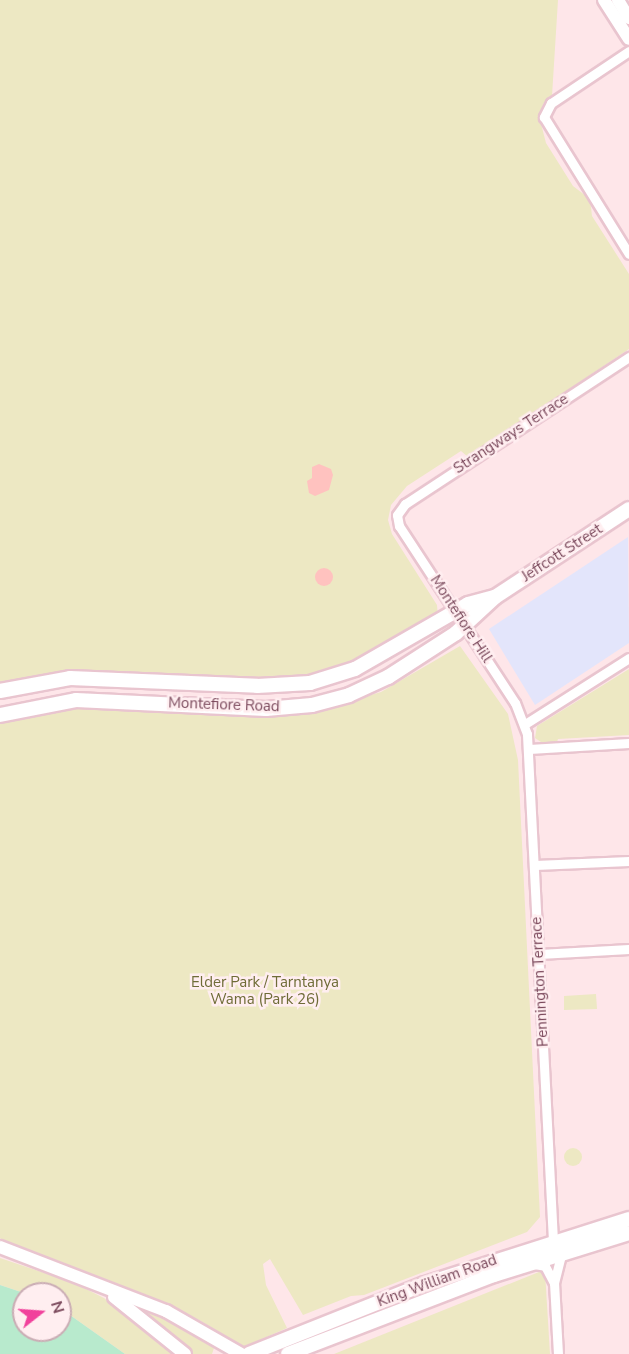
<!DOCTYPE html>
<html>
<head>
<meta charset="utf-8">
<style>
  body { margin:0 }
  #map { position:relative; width:629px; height:1354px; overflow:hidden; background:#fee6e9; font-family:"Nunito Sans",sans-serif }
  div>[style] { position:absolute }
  .education>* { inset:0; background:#e3e5fb }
  .green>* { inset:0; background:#ede8c3 }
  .round { border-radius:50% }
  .sand>* { inset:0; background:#ffc2bf }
  .water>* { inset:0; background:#b8eacd }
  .roads { filter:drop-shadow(2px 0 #e9c5cf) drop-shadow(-2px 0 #e9c5cf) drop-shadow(0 2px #e9c5cf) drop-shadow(0 -2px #e9c5cf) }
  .minor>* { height:9px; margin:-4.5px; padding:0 4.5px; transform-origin:4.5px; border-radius:4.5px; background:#fff }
  .tertiary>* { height:12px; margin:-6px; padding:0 6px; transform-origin:6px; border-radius:6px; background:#fff }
  .secondary>* { height:14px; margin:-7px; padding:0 7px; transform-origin:7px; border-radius:7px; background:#fff }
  span { translate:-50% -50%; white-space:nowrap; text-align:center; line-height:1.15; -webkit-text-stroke:5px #ffeef0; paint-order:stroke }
  .street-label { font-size:15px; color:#7a485b }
  .park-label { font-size:15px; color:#6f6c37 }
  .north { position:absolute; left:12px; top:1282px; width:60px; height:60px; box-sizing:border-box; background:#ffeef0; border:2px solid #caacb4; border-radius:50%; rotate:73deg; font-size:16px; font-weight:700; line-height:24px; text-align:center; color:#7a485b }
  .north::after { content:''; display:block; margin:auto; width:21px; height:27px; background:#f1429c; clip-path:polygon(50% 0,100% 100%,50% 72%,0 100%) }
</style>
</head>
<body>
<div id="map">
  <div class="education">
    <i style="clip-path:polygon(628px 537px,629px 643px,535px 705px,489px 629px)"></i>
  </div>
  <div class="green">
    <i style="clip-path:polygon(0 0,558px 0,552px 96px,543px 104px,540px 120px,546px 143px,573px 186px,590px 199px,592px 216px,629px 274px,629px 349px,468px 457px,461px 451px,407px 486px,391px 505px,388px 520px,392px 534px,437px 605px,438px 618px,349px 669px,299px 682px,100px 673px,0 690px)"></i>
    <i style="clip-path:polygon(460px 646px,508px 714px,518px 760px,540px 1217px,527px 1232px,364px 1295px,351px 1296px,303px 1315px,270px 1259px,263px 1264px,266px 1285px,287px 1328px,244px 1347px,199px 1320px,11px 1247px,0 1238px,0 723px,84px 706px,261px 716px,313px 712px,381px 692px)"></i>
    <i style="clip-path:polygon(629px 669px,629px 735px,558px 739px,557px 742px,541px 742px,535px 738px,537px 726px)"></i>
    <i style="clip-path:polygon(596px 994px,597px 1009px,564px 1010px,564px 996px)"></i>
    <i class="round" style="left:564px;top:1148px;width:18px;height:18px"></i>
    <i style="clip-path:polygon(0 1258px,74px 1283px,104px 1298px,173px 1354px,125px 1354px,60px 1308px,60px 1294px,27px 1294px,0 1285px)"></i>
    <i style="clip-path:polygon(539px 1272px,545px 1272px,550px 1354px,334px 1354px)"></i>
    <i style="clip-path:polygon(137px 1306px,215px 1345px,212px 1354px,190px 1354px)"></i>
  </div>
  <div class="sand">
    <i style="clip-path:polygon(319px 464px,331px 469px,333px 475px,329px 490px,315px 496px,309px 493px,307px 481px,312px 478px,312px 467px)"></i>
    <i class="round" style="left:315px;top:568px;width:18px;height:18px"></i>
  </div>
  <div class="water">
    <i style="clip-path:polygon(0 1285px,27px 1294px,24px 1294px,24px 1330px,60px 1330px,60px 1308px,125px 1354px,0 1354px)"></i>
  </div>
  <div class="roads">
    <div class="minor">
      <i style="left:629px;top:51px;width:94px;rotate:146.3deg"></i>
      <i style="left:551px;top:103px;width:16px;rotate:117deg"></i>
      <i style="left:544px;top:117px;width:161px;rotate:58.2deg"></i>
      <i style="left:525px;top:724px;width:123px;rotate:-32.4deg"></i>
      <i style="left:529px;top:749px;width:100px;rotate:-3.4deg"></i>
      <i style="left:535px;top:865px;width:94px;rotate:-2.4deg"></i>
      <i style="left:539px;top:954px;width:90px;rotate:-3.2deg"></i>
      <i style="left:553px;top:1241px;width:508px;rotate:-92.94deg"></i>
      <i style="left:527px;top:734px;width:33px;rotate:-111deg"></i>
      <i style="left:515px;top:703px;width:212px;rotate:-123.2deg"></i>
      <i style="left:399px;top:526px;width:11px;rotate:-100deg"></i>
      <i style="left:397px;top:515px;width:14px;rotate:-54deg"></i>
      <i style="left:405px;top:504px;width:268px;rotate:-33.3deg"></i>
      <i style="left:534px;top:1264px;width:11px;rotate:10deg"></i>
      <i style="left:545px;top:1266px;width:19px;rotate:62deg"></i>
      <i style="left:558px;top:1354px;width:71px;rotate:-93.2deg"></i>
      <i style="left:554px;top:1283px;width:30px;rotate:-76deg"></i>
    </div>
    <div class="tertiary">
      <i style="left:604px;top:0;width:46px;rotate:57.3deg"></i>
      <i style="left:618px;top:0;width:21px;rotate:59deg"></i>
      <i style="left:0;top:1247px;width:178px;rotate:21.1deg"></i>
      <i style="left:166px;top:1311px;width:86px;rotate:29.8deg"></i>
      <i style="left:114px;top:1297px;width:91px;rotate:38.8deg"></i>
    </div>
    <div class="secondary">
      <i style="left:0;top:691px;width:71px;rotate:-10.5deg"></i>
      <i style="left:70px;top:678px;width:187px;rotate:2.4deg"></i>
      <i style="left:257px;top:686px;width:53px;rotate:-3.2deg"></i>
      <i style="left:310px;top:683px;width:47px;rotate:-17.3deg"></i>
      <i style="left:355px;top:669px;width:130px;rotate:-29.9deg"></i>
      <i style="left:468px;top:604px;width:28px;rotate:-15deg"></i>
      <i style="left:0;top:715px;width:77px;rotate:-11.2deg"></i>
      <i style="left:76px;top:700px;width:190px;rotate:2.7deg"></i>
      <i style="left:266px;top:709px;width:46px;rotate:-5deg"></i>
      <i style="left:312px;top:705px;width:38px;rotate:-15deg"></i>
      <i style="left:349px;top:695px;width:43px;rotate:-24.8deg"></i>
      <i style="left:388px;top:677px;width:81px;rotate:-32.9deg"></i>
      <i style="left:456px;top:633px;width:53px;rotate:-42.7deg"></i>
      <i style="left:495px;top:597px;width:160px;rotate:-33.3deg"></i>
      <i style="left:249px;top:1354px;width:189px;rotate:-21.7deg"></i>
      <i style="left:425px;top:1284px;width:214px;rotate:-17.7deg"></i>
      <i style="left:288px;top:1354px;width:221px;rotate:-21deg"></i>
      <i style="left:494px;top:1275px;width:141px;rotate:-17.3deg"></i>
    </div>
  </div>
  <div class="street-label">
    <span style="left:511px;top:434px;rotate:-33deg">Strangways Terrace</span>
    <span style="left:562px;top:553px;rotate:-33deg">Jeffcott Street</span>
    <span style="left:461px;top:619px;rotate:57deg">Montefiore Hill</span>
    <span style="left:224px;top:705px;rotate:2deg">Montefiore Road</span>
    <span style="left:540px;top:982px;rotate:-93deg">Pennington Terrace</span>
    <span style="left:437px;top:1281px;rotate:-20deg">King William Road</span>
  </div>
  <div class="park-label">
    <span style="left:265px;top:991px">Elder Park / Tarntanya<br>Wama (Park 26)</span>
  </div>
  <div class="north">N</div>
</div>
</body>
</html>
